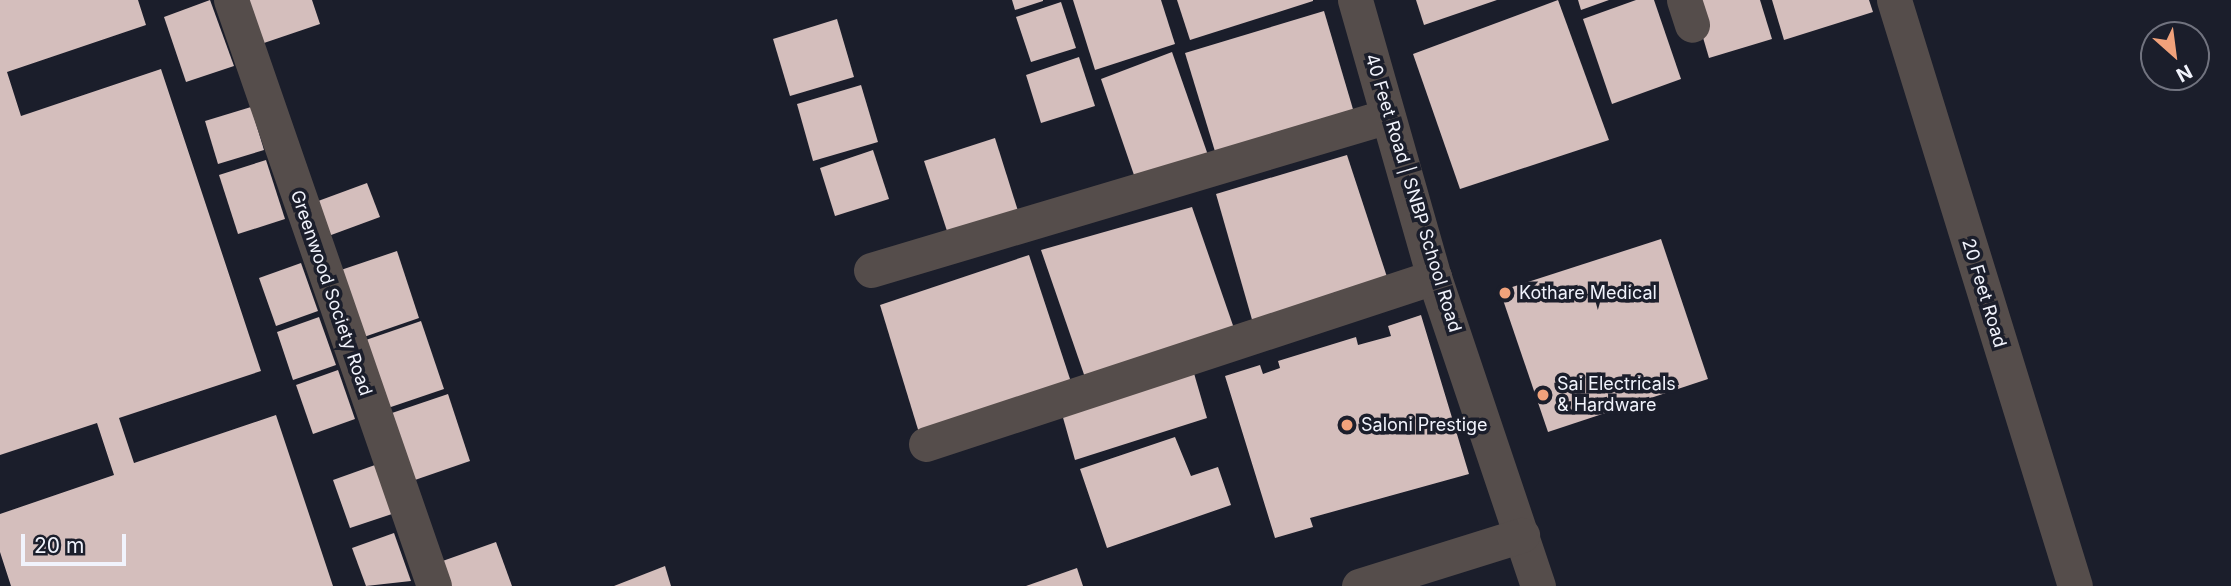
<!DOCTYPE html>
<html>
<head>
<meta charset="utf-8">
<style>
  body { margin:0 }
  #map { position:relative; width:2231px; height:586px; overflow:hidden; background:#1b1e2b; font-family:Inter,sans-serif }
  div>[style] { position:absolute }
  .building>* { inset:0; background:#d4bebc }
  .minor>* { height:35px; margin:-17.5px; padding:0 17.5px; transform-origin:17.5px; border-radius:17.5px; background:#554d4b }
  .dots>* { width:19px; height:19px; translate:-50% -50%; box-sizing:border-box; border:4px solid #1b1e2b; border-radius:50% }
  span { translate:-50% -50%; white-space:nowrap; text-align:center; line-height:1.15; -webkit-text-stroke:7px #1b1e2b; paint-order:stroke }
  .street-label { font-size:18px; color:#f1f3fc }
  .poi-label { font-size:18px; color:#f1f3fc }
  .left { translate:0 -50%; text-align:left }
  .north { position:absolute; left:2140px; top:21px; width:70px; height:70px; box-sizing:border-box; background:#1b1e2b; border:2px solid #71737f; border-radius:50%; rotate:152deg; font-size:19px; font-weight:700; line-height:28px; text-align:center; color:#f1f3fc }
  .north::after { content:''; display:block; margin:auto; width:24px; height:32px; background:#f1a27b; clip-path:polygon(50% 0,100% 100%,50% 72%,0 100%) }
  .scale { position:absolute; left:21px; top:534px; width:105px; height:32px; box-sizing:border-box; border:4px solid #f1f3fc; border-top:0; padding-left:9px; font-size:21px; line-height:24px; white-space:nowrap; color:#f1f3fc; -webkit-text-stroke:5px #1b1e2b; paint-order:stroke }
</style>
</head>
<body>
<div id="map">
  <div class="building">
    <i style="clip-path:polygon(0 0,138px 0,146px 25px,7px 72px,21px 116px,161px 69px,261px 371px,119px 418px,134px 463px,276px 415px,333px 586px,11px 586px,0 552px,0 514px,114px 475px,97px 423px,0 455px)"></i>
    <i style="clip-path:polygon(210px 0,234px 66px,186px 82px,164px 17px)"></i>
    <i style="clip-path:polygon(247px 0,312px 0,320px 24px,261px 44px)"></i>
    <i style="clip-path:polygon(1012px 0,1043px 0,1043px 1px,1015px 10px)"></i>
    <i style="clip-path:polygon(1073px 0,1161px 0,1175px 44px,1095px 70px)"></i>
    <i style="clip-path:polygon(1177px 0,1313px 0,1313px 1px,1190px 40px)"></i>
    <i style="clip-path:polygon(1416px 0,1497px 0,1424px 25px)"></i>
    <i style="clip-path:polygon(1558px 0,1609px 140px,1460px 189px,1413px 54px)"></i>
    <i style="clip-path:polygon(1578px 0,1609px 0,1581px 10px)"></i>
    <i style="clip-path:polygon(1636px 0,1654px 0,1681px 79px,1612px 104px,1583px 19px)"></i>
    <i style="clip-path:polygon(1692px 0,1760px 0,1772px 39px,1709px 58px)"></i>
    <i style="clip-path:polygon(1772px 0,1869px 0,1873px 12px,1784px 40px)"></i>
    <i style="clip-path:polygon(1061px 2px,1076px 48px,1031px 62px,1016px 17px)"></i>
    <i style="clip-path:polygon(1324px 11px,1355px 116px,1217px 158px,1185px 53px)"></i>
    <i style="clip-path:polygon(837px 19px,854px 77px,790px 96px,773px 39px)"></i>
    <i style="clip-path:polygon(1172px 52px,1209px 158px,1135px 178px,1101px 79px)"></i>
    <i style="clip-path:polygon(1079px 57px,1095px 106px,1041px 123px,1026px 75px)"></i>
    <i style="clip-path:polygon(861px 85px,878px 142px,813px 161px,797px 104px)"></i>
    <i style="clip-path:polygon(251px 107px,264px 150px,218px 164px,205px 121px)"></i>
    <i style="clip-path:polygon(995px 138px,1018px 211px,948px 234px,924px 161px)"></i>
    <i style="clip-path:polygon(873px 150px,889px 199px,835px 216px,820px 168px)"></i>
    <i style="clip-path:polygon(1347px 155px,1388px 280px,1253px 323px,1216px 194px)"></i>
    <i style="clip-path:polygon(266px 160px,285px 219px,238px 234px,219px 175px)"></i>
    <i style="clip-path:polygon(367px 183px,380px 217px,323px 238px,310px 204px)"></i>
    <i style="clip-path:polygon(1192px 207px,1237px 337px,1088px 386px,1041px 250px)"></i>
    <i style="clip-path:polygon(1661px 239px,1708px 379px,1548px 432px,1500px 291px)"></i>
    <i style="clip-path:polygon(397px 251px,419px 318px,361px 338px,338px 271px)"></i>
    <i style="clip-path:polygon(1029px 255px,1073px 388px,920px 436px,880px 305px)"></i>
    <i style="clip-path:polygon(301px 263px,318px 311px,276px 326px,259px 278px)"></i>
    <i style="clip-path:polygon(1421px 315px,1469px 474px,1310px 518px,1313px 527px,1275px 538px,1225px 376px,1260px 365px,1263px 374px,1280px 368px,1278px 361px,1356px 337px,1358px 345px,1391px 336px,1388px 326px)"></i>
    <i style="clip-path:polygon(319px 317px,336px 365px,293px 380px,277px 332px)"></i>
    <i style="clip-path:polygon(421px 321px,444px 389px,385px 409px,363px 341px)"></i>
    <i style="clip-path:polygon(1191px 363px,1207px 418px,1075px 460px,1060px 407px)"></i>
    <i style="clip-path:polygon(338px 370px,355px 419px,313px 434px,296px 385px)"></i>
    <i style="clip-path:polygon(448px 394px,470px 461px,412px 481px,389px 414px)"></i>
    <i style="clip-path:polygon(1175px 437px,1191px 476px,1218px 467px,1231px 505px,1107px 548px,1080px 469px)"></i>
    <i style="clip-path:polygon(375px 465px,392px 514px,350px 528px,333px 480px)"></i>
    <i style="clip-path:polygon(394px 533px,411px 581px,366px 586px,352px 548px)"></i>
    <i style="clip-path:polygon(496px 542px,512px 586px,446px 586px,437px 563px)"></i>
    <i style="clip-path:polygon(665px 566px,671px 586px,614px 586px)"></i>
    <i style="clip-path:polygon(1077px 568px,1083px 586px,1026px 586px)"></i>
  </div>
  <div class="minor">
    <i style="left:231px;top:0;width:620px;rotate:70.89deg"></i>
    <i style="left:1355px;top:0;width:288px;rotate:74.1deg"></i>
    <i style="left:1434px;top:277px;width:326px;rotate:71.4deg"></i>
    <i style="left:1684px;top:0;width:26px;rotate:72deg"></i>
    <i style="left:1894px;top:0;width:613px;rotate:72.84deg"></i>
    <i style="left:871px;top:270px;width:539px;rotate:-16.59deg"></i>
    <i style="left:926px;top:444px;width:535px;rotate:-18.2deg"></i>
    <i style="left:1359px;top:586px;width:171px;rotate:-17.4deg"></i>
  </div>
  <div class="dots">
    <i style="left:1505px;top:293px;background:#f1a27b"></i>
    <i style="left:1543px;top:395px;background:#f1a27b"></i>
    <i style="left:1347px;top:425px;background:#f1a27b"></i>
  </div>
  <div class="street-label">
    <span style="left:1413px;top:193px;rotate:73deg">40 Feet Road | SNBP School Road</span>
    <span style="left:331px;top:293px;rotate:71deg">Greenwood Society Road</span>
    <span style="left:1984px;top:293px;rotate:73deg">20 Feet Road</span>
  </div>
  <div class="poi-label">
    <span class="left" style="left:1519px;top:293px">Kothare Medical</span>
    <span class="left" style="left:1557px;top:395px">Sai Electricals<br>&amp; Hardware</span>
    <span class="left" style="left:1361px;top:425px">Saloni Prestige</span>
  </div>
  <div class="north">N</div>
  <div class="scale">20 m</div>
</div>
</body>
</html>
